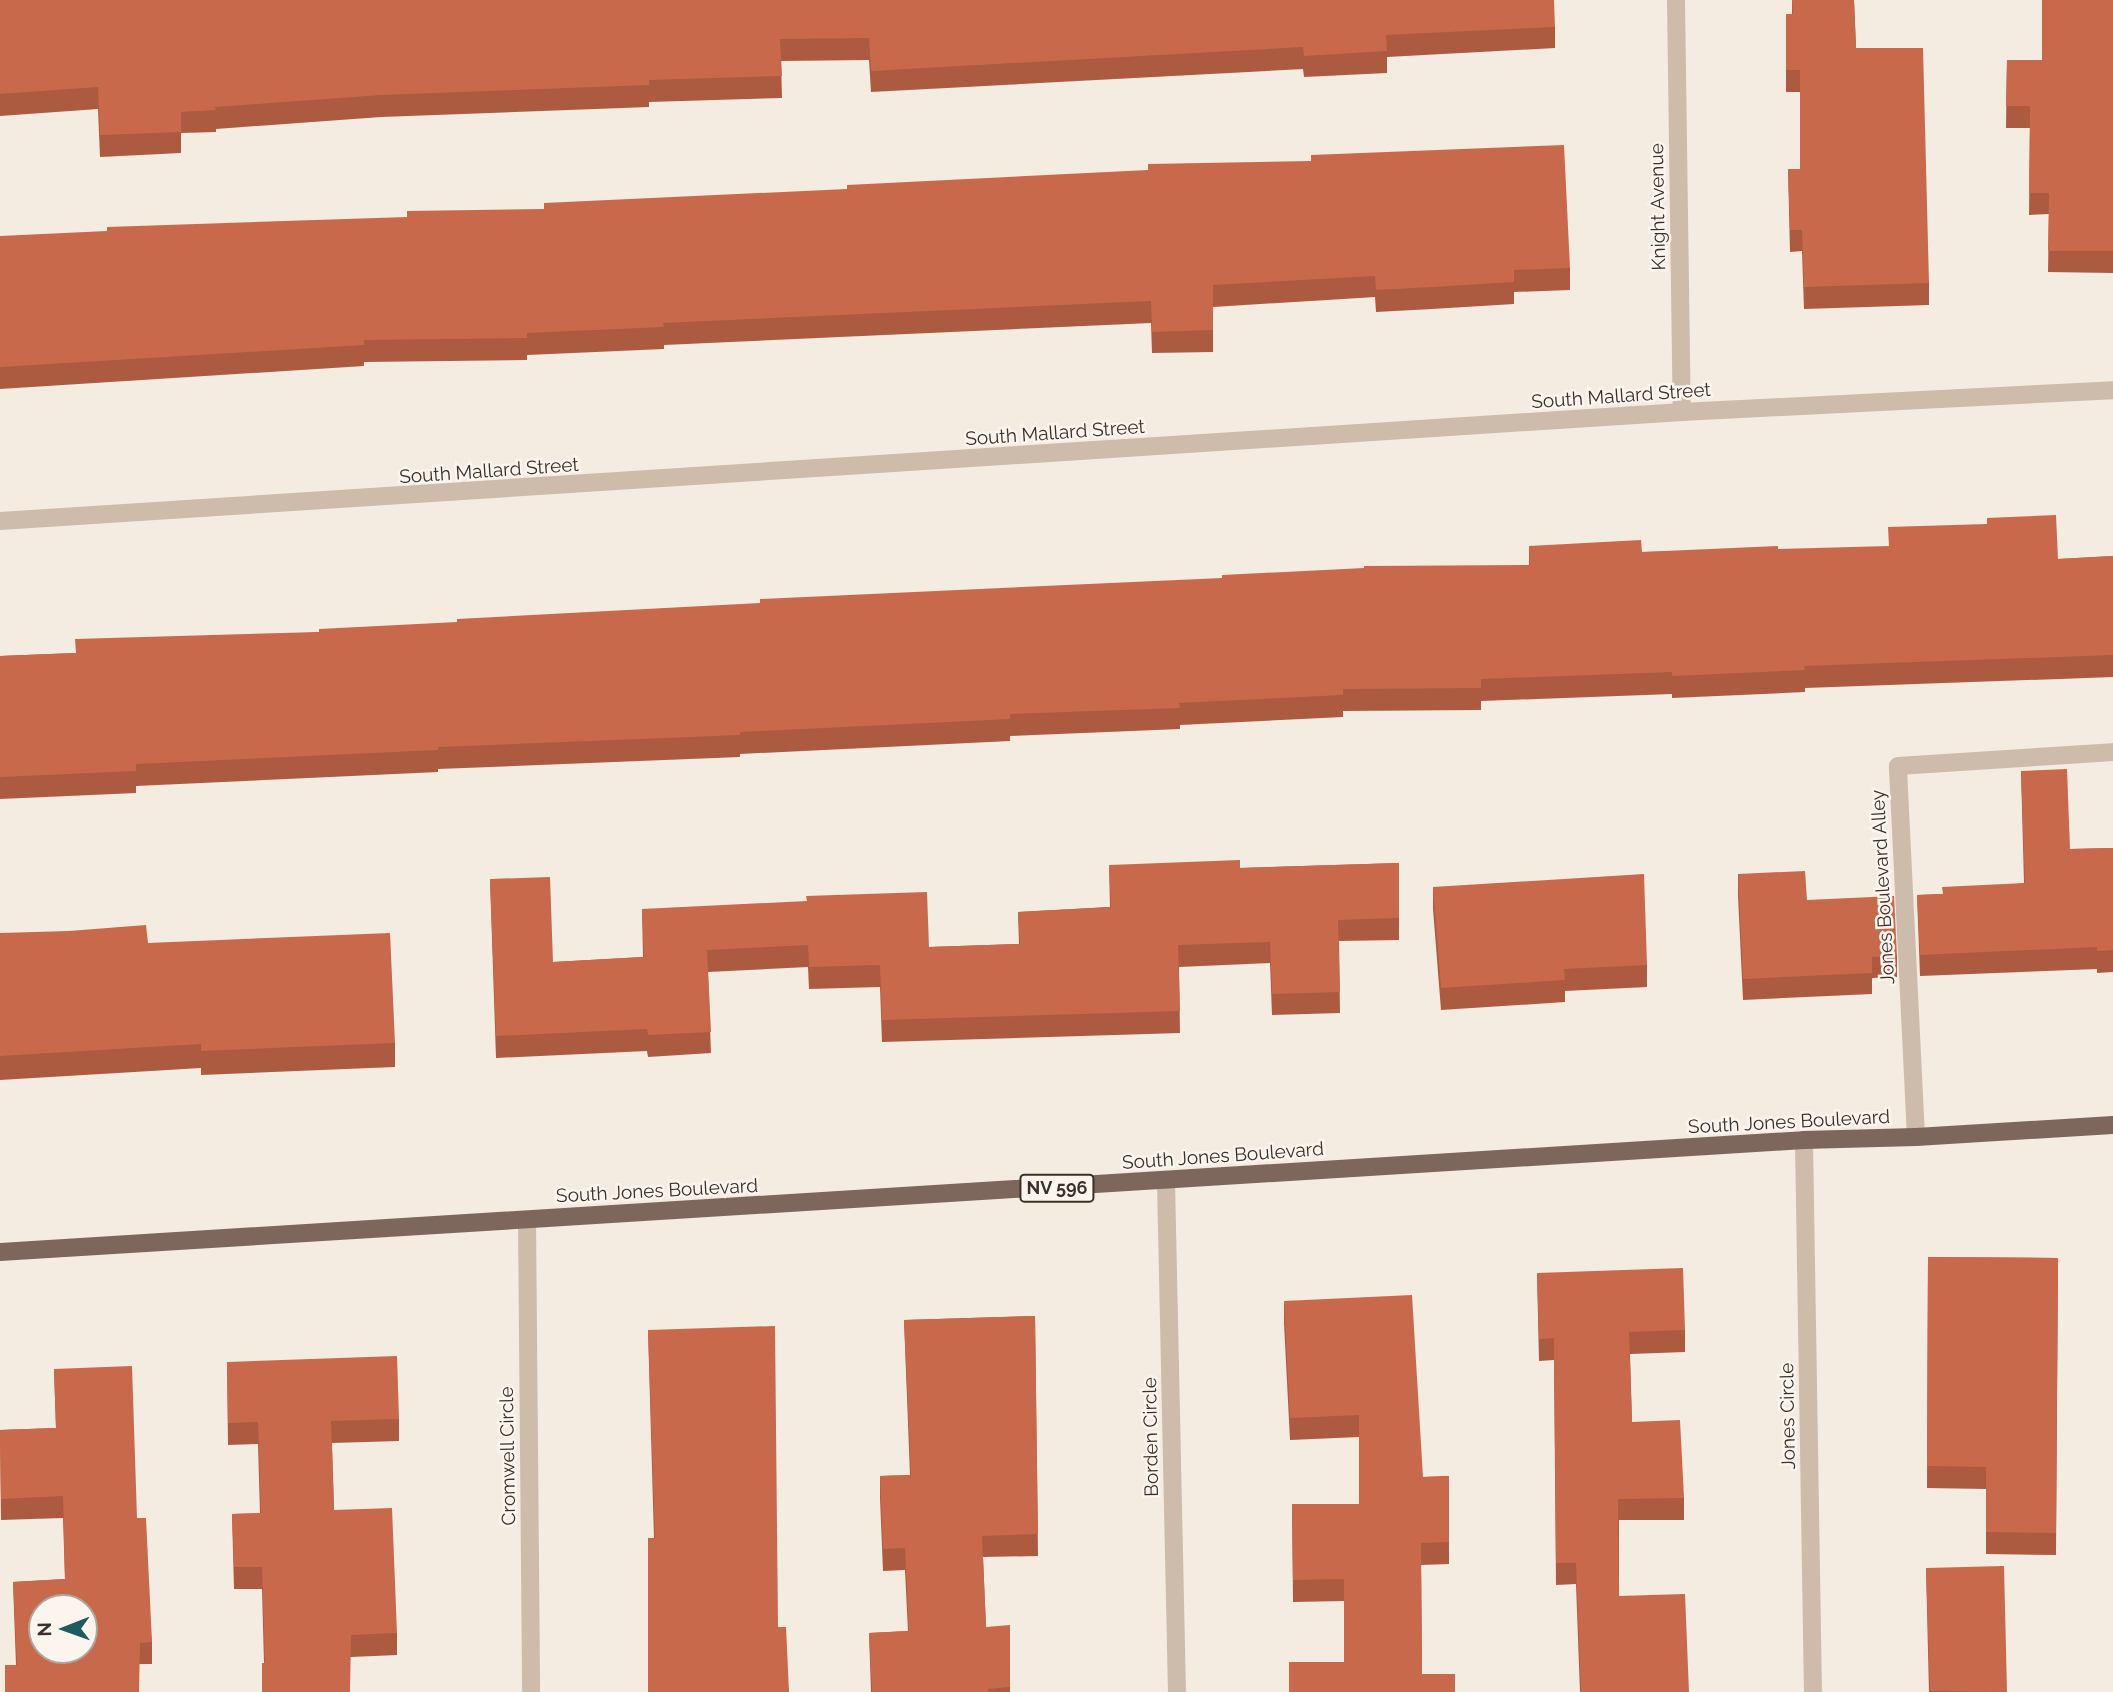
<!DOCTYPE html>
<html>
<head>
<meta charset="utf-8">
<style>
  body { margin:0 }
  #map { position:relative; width:2113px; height:1692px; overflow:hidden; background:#f4ebe1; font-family:Raleway,sans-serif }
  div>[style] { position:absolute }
  .service>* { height:18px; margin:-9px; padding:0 9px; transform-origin:9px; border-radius:9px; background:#cdbbac }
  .minor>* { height:18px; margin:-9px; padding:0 9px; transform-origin:9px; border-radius:9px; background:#cdbbac }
  .primary>* { height:18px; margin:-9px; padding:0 9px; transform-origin:9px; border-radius:9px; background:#7d675c }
  .wall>* { inset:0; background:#ac5a40 }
  .building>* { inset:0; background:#c8694b }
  span { translate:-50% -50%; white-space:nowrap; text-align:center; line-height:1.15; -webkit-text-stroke:5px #fbf5ee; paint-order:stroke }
  .shield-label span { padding:2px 5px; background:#fbf5ee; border:2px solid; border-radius:5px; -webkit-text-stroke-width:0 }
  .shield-label { font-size:18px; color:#3b302b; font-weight:700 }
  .street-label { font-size:19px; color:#3b302b }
  .north { position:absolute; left:28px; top:1594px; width:70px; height:70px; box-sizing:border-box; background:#fbf5ee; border:2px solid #aea6a0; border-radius:50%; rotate:269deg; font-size:19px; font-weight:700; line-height:28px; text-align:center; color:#3b302b }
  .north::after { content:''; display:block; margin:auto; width:24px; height:32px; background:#1f5a5e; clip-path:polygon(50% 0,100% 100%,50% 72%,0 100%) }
</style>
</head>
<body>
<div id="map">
  <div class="service">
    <i style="left:1916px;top:1137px;width:371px;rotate:-92.8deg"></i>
    <i style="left:1898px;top:766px;width:215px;rotate:-3.7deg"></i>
  </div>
  <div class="minor">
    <i style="left:1676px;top:0;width:412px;rotate:89.2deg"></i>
    <i style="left:0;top:521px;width:1686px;rotate:-3.71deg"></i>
    <i style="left:1682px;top:412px;width:432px;rotate:-2.9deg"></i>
    <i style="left:1804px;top:1140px;width:552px;rotate:89.07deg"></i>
    <i style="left:1166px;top:1181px;width:511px;rotate:88.77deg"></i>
    <i style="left:527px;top:1220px;width:472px;rotate:89.5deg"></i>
  </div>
  <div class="primary">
    <i style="left:0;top:1252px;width:1807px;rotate:-3.55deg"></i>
    <i style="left:1804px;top:1140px;width:112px;rotate:-1.5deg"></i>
    <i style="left:1916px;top:1137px;width:197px;rotate:-3.5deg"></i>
  </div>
  <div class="wall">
    <i style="clip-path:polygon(0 0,1555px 27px,1555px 48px,1387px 57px,1387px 73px,1304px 77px,1303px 69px,871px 92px,869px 60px,781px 61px,782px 98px,649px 102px,649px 107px,381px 117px,216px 129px,216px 132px,181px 133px,181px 153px,100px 157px,98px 109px,0 116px)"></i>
    <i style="clip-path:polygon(1792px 0,1854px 0,1856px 48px,1929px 283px,1929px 305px,1804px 309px,1802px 251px,1790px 252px,1788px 169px,1800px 169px,1800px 92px,1786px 92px,1786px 14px,1792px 14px)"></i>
    <i style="clip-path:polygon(2113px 0,2113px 273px,2048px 272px,2049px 214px,2029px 215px,2030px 128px,2006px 128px,2007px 60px,2042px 60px)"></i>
    <i style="clip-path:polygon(0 236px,1570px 268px,1570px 290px,1514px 292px,1514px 304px,1432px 309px,1376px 312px,1375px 297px,1213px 307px,1213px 352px,1152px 353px,1151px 323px,664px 345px,664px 349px,527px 355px,527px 360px,364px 362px,364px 366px,0 389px)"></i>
    <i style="clip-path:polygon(1529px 546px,1642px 552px,1778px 549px,2058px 559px,2113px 556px,2113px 677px,1805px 688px,1805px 692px,1672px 698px,1672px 694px,1481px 701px,1481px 710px,1343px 711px,1343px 717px,1180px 725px,1180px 729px,1010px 736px,1010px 741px,740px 754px,740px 757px,438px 769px,438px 772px,136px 786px,136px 793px,0 799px,0 656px,75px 653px,319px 632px,1529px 565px)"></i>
    <i style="clip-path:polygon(2021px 771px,2070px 849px,2113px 848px,2113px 972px,2097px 973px,2097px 969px,1920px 976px,1917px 895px,1942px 894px,2024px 883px)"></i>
    <i style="clip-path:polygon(1399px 863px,1399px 940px,1339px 941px,1340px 1013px,1272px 1015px,1270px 963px,1179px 967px,1180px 1033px,882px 1042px,880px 987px,809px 989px,808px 967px,708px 972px,711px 1053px,648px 1057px,647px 1051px,496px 1058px,490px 879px,553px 962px,643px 957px,642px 909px,929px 947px,1019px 944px,1018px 912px,1110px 907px,1109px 865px,1240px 868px)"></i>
    <i style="clip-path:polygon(1738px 874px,1897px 956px,1897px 977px,1872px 978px,1872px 994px,1743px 1000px,1738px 896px)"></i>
    <i style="clip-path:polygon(1433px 887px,1647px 965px,1647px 987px,1565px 991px,1565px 1002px,1441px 1010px,1433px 909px)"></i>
    <i style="clip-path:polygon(0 933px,148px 943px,395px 1043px,395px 1067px,201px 1075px,201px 1068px,0 1080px,0 1084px)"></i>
    <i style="clip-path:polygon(1928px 1257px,2058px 1258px,2056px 1555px,1986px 1554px,1986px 1489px,1927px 1488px)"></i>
    <i style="clip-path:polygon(1537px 1273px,1685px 1330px,1685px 1352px,1630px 1354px,1632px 1422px,1684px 1498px,1684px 1520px,1619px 1520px,1619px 1596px,1689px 1692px,1580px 1692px,1576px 1584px,1556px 1585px,1554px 1360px,1539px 1361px)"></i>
    <i style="clip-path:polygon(1284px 1301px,1423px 1477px,1449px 1476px,1449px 1564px,1421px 1565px,1422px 1674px,1455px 1692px,1344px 1662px,1344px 1601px,1293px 1602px,1292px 1504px,1359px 1504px,1359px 1437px,1290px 1440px,1284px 1323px)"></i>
    <i style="clip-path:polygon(1035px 1316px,1038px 1556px,983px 1557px,986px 1627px,1010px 1687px,1010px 1692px,871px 1692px,869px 1633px,908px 1631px,905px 1570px,883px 1571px,880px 1498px,880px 1476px,910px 1475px,904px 1320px)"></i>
    <i style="clip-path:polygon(648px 1330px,778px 1627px,789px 1692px,648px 1692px,654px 1538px)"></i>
    <i style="clip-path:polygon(227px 1362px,399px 1419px,399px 1441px,332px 1443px,334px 1510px,397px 1633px,397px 1655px,351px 1657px,264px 1663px,262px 1589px,234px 1589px,232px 1514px,260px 1513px,258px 1444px,228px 1445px)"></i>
    <i style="clip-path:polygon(54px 1369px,137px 1518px,152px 1642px,152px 1664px,16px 1665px,13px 1582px,65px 1579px,63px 1518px,1px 1520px,0 1430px,56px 1428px)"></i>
    <i style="clip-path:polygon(1926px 1568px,2007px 1692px,1929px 1692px)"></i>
  </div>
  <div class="building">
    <i style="clip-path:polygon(0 0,1554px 0,1555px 27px,1386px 35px,1387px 51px,1304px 56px,1303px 47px,871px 71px,869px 38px,780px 39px,782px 76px,649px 80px,649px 85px,381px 95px,215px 107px,216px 110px,181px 112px,181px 132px,100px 135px,98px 87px,0 94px)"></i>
    <i style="clip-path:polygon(1792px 0,1854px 0,1856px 48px,1923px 48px,1929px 283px,1804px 287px,1802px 230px,1790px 230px,1788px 169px,1800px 169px,1800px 70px,1786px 70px,1786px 14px,1793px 14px)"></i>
    <i style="clip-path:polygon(2042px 0,2113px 0,2113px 251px,2048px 251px,2049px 193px,2029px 193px,2030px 106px,2006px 106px,2007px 60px,2042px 60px)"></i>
    <i style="clip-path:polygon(1564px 145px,1570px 268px,1514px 270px,1514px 282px,1432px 287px,1376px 290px,1375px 276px,1213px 285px,1213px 330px,1152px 332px,1151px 301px,663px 323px,664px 327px,527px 333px,527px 338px,364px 340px,364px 345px,0 367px,0 236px,107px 231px,107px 227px,407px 217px,407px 211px,544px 209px,544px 203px,847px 189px,847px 185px,1148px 170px,1148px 164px,1311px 161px,1311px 155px)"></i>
    <i style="clip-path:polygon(2056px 515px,2058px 559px,2113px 556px,2113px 655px,1804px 666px,1805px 670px,1672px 676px,1672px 672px,1481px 679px,1481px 688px,1343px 689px,1343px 695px,1179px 703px,1180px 708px,1010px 714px,1010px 719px,740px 732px,740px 735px,438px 747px,438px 750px,136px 764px,136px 771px,0 777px,0 656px,76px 653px,75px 639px,319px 632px,319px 629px,457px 622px,457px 619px,760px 603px,760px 599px,1222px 578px,1222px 575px,1364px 568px,1364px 566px,1530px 565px,1529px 546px,1641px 540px,1642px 552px,1778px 546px,1778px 549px,1889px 546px,1888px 527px,1987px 524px,1987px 518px)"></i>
    <i style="clip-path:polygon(2067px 769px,2070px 849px,2113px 848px,2113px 950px,2097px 951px,2097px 947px,1920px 955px,1917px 895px,1943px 894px,1942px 887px,2025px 883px,2021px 771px)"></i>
    <i style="clip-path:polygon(1240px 860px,1240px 868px,1399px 863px,1399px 918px,1338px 920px,1340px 992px,1272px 994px,1270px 942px,1178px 945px,1180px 1011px,882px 1020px,880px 965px,809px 967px,808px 945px,707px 950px,711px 1032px,648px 1035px,647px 1029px,496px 1036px,490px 879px,550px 877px,553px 962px,644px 957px,642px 909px,807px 901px,806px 896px,927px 892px,929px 947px,1020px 944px,1018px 912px,1111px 907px,1109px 865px)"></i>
    <i style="clip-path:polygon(1805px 871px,1807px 900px,1894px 896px,1897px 956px,1872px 957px,1872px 973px,1743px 979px,1738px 874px)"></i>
    <i style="clip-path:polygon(1644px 874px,1647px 965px,1564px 969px,1565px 980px,1441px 988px,1433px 887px)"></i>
    <i style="clip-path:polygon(146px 925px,148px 943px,390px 933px,395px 1043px,201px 1051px,201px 1044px,0 1056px,0 1060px,0 933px,69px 931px)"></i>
    <i style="clip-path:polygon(1928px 1257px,2058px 1258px,2056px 1533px,1986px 1532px,1986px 1467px,1927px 1466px)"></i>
    <i style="clip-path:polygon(1683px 1268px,1685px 1330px,1629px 1332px,1632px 1422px,1680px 1420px,1684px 1498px,1618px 1499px,1619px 1596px,1685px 1594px,1689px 1692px,1581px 1692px,1576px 1563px,1556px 1563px,1554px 1338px,1539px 1339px,1537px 1273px)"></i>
    <i style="clip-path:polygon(1412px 1295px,1423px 1477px,1449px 1476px,1449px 1542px,1421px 1543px,1422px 1674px,1455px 1674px,1455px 1692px,1289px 1692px,1289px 1662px,1344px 1662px,1344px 1579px,1293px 1580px,1292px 1504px,1359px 1504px,1359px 1415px,1290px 1418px,1284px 1301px)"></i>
    <i style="clip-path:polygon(1035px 1316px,1038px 1534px,982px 1536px,986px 1627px,1010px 1625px,1010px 1687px,988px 1689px,988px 1692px,872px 1692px,869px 1633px,909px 1631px,905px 1548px,883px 1549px,880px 1476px,911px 1475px,904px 1320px)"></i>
    <i style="clip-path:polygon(775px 1326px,778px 1627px,786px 1627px,789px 1692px,648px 1692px,648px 1538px,655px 1538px,648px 1330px)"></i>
    <i style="clip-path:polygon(397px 1356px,399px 1419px,331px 1421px,334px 1510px,392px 1508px,397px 1633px,351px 1635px,350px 1692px,262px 1692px,262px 1663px,265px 1663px,262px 1567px,234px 1567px,232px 1514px,261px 1513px,258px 1422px,228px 1423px,227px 1362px)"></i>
    <i style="clip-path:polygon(evenodd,132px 1366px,137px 1518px,146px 1518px,152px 1642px,140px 1643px,139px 1692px,5px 1692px,5px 1665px,17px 1665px,13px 1582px,65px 1579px,63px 1496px,1px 1499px,0 1430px,56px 1428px,54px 1369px,132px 1366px,42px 1608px,84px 1608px,84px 1650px,42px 1650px,42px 1608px)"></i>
    <i style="clip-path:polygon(2004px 1566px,2007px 1692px,1930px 1691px,1926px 1568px)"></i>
  </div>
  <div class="shield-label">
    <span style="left:1057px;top:1188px">NV 596</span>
  </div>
  <div class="street-label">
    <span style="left:1658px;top:207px;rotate:-91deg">Knight Avenue</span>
    <span style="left:1621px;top:396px;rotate:-4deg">South Mallard Street</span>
    <span style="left:1055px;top:433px;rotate:-4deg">South Mallard Street</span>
    <span style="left:489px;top:471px;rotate:-4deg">South Mallard Street</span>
    <span style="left:1883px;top:887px;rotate:-93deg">Jones Boulevard Alley</span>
    <span style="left:1789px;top:1122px;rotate:-3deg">South Jones Boulevard</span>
    <span style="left:1223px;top:1156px;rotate:-4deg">South Jones Boulevard</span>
    <span style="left:657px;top:1191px;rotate:-3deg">South Jones Boulevard</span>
    <span style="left:1788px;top:1416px;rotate:-91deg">Jones Circle</span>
    <span style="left:1151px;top:1437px;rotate:-91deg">Borden Circle</span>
    <span style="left:508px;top:1456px;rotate:-91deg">Cromwell Circle</span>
  </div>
  <div class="north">N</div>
</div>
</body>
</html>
